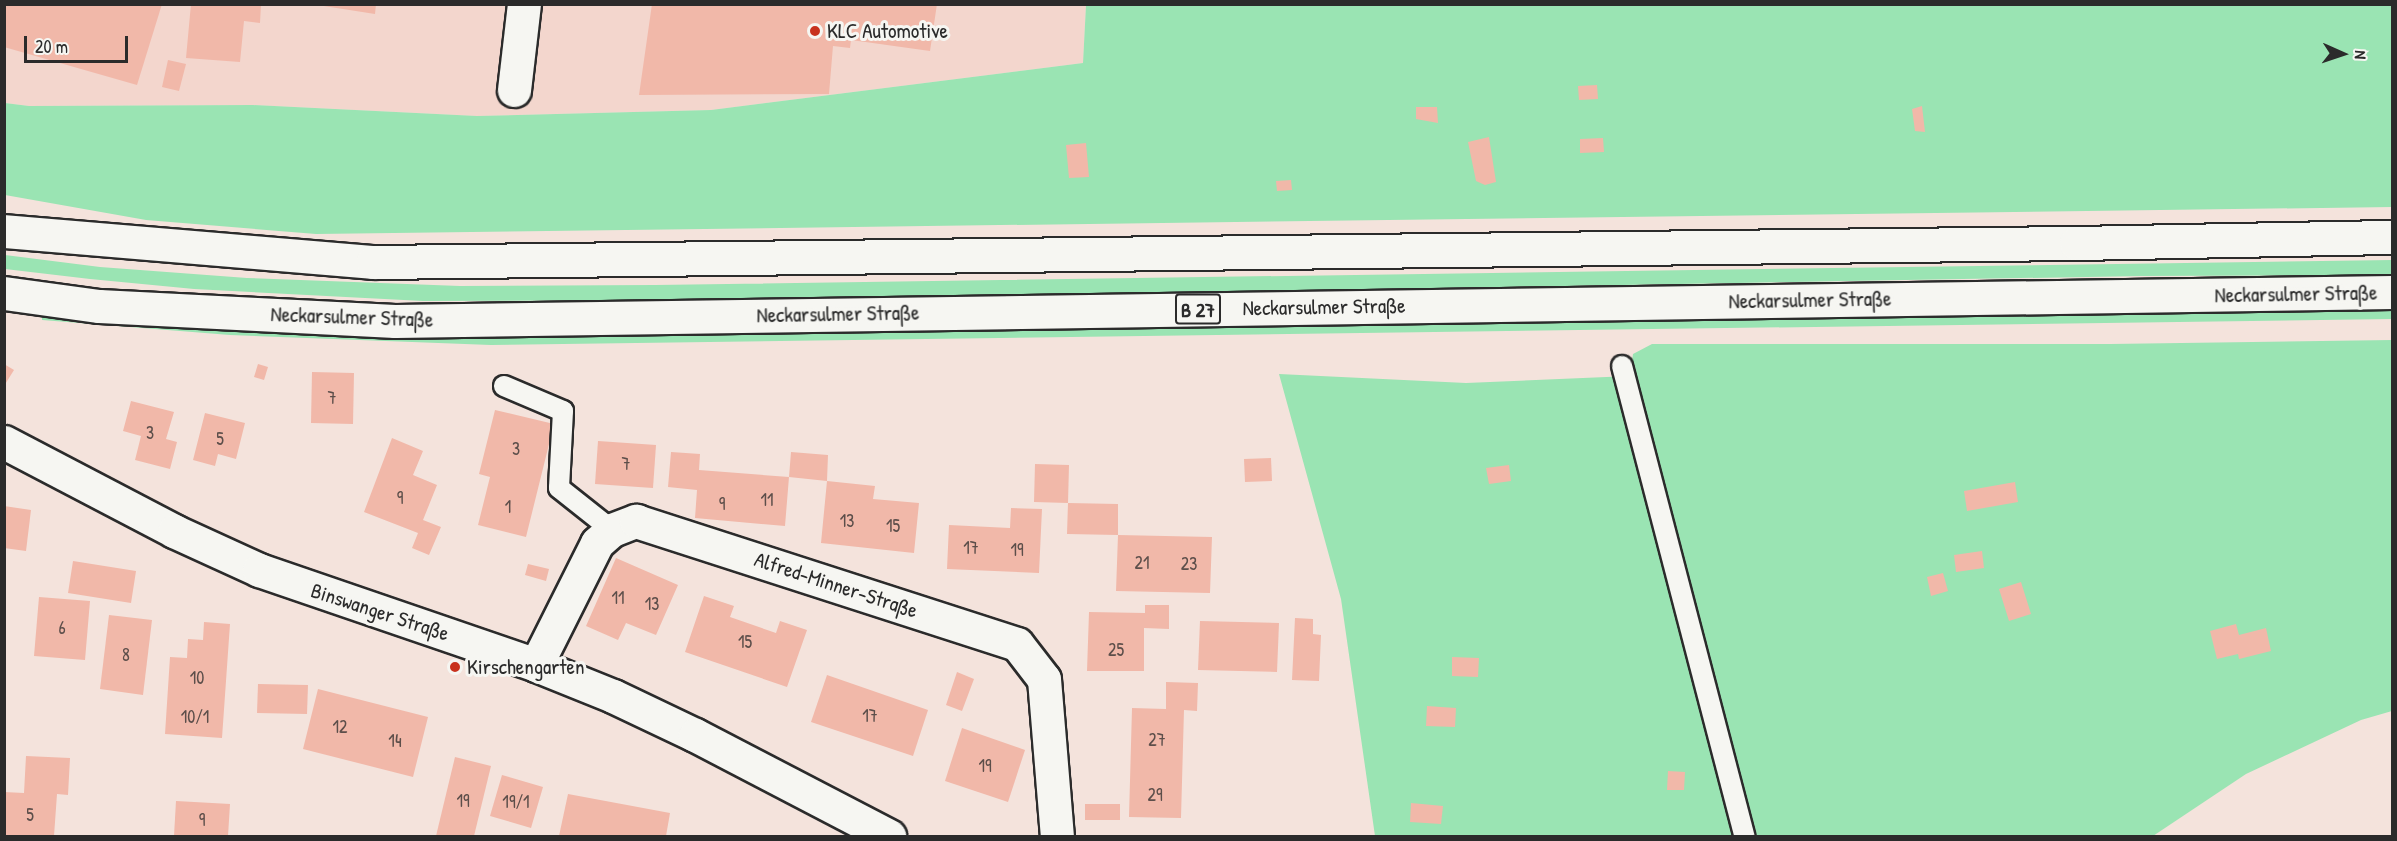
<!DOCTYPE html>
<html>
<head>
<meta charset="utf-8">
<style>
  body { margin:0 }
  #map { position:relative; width:2397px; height:841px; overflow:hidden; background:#f4e3dc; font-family:"Patrick Hand",sans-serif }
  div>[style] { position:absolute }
  .built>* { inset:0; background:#f3d6cd }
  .green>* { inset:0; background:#9ae4b3 }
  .building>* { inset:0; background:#f1b8a9 }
  .roads { filter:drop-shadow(2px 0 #2b2b2b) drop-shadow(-2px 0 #2b2b2b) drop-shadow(0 2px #2b2b2b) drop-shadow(0 -2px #2b2b2b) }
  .service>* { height:20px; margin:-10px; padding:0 10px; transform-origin:10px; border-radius:10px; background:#f6f6f2 }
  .minor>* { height:33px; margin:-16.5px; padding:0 16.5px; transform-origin:16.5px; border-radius:16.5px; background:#f6f6f2 }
  .secondary>* { height:33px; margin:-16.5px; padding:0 16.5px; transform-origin:16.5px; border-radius:16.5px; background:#f6f6f2 }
  .primary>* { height:33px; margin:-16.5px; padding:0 16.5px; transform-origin:16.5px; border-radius:16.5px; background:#f6f6f2 }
  .dots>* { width:16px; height:16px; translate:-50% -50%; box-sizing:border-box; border:3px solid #f6f6f2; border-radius:50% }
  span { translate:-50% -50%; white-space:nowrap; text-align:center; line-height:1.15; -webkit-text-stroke:6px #f6f6f2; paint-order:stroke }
  .number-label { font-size:18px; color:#5c4e4a }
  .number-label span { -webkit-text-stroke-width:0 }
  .shield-label span { padding:2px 4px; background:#f6f6f2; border:2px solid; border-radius:4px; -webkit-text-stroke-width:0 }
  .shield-label { font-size:20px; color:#2b2b2b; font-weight:700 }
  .poi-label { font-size:21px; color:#2b2b2b }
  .left { translate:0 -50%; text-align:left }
  .street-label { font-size:21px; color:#2b2b2b }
  .frame { position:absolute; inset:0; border:6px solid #2b2b2b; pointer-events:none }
  .north { position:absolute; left:2313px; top:24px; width:60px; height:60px; -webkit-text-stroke:4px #f6f6f2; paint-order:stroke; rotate:93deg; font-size:16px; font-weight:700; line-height:24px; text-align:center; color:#2b2b2b }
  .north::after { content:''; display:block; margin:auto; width:21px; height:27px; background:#2b2b2b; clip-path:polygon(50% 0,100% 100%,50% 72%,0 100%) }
  .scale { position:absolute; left:24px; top:36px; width:104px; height:27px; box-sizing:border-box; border:3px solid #2b2b2b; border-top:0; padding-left:8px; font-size:18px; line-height:21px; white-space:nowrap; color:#2b2b2b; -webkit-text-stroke:4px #f6f6f2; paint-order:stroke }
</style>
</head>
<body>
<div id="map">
  <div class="built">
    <i style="clip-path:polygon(5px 5px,1086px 5px,1083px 63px,711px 110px,477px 116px,253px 105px,29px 106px,5px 103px)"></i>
  </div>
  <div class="green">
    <i style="clip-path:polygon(1086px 5px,2392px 5px,2392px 207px,316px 234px,146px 220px,5px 195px,5px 103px,29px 106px,253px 105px,477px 116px,711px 110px,1083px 63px)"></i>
    <i style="clip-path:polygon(5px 255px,100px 267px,247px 278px,460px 286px,655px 285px,2392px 260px,2392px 275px,2142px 276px,757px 300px,423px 301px,194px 289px,90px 279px,5px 269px)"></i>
    <i style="clip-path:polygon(2392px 310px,2392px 319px,491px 345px,230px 335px,42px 320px,42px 311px,458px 335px,612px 336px)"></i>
    <i style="clip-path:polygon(2392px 340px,2392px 711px,2361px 720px,2246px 774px,2153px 836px,1375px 836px,1341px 599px,1279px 374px,1466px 383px,1630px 376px,1633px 354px,1652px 344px,2110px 344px)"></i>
  </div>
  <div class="building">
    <i style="clip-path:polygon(4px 4px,162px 4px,137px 85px,4px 47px)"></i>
    <i style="clip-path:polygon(191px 4px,261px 4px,260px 23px,244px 21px,240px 62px,186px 58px)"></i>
    <i style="clip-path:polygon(311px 4px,376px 4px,375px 14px)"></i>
    <i style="clip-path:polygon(652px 4px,937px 4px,930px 51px,851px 40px,850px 48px,833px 46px,829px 94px,639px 95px)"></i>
    <i style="clip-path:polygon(168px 60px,186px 64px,179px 91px,162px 87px)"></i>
    <i style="clip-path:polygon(1597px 85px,1598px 99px,1579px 100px,1578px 86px)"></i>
    <i style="clip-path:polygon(1922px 106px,1925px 132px,1915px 131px,1912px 109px)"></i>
    <i style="clip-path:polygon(1416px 107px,1437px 107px,1438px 123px,1416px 119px)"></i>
    <i style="clip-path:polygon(1489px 137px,1496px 182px,1485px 185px,1476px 181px,1468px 142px)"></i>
    <i style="clip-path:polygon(1603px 138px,1604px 152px,1580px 153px,1580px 139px)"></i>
    <i style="clip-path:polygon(1086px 143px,1089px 177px,1069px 178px,1066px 145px)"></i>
    <i style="clip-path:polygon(1291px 180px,1292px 190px,1277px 191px,1276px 181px)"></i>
    <i style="clip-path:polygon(4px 364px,14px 370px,4px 386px)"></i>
    <i style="clip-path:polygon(258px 364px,268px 367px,264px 380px,254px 377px)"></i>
    <i style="clip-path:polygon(312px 372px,354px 373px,353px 424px,311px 423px)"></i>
    <i style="clip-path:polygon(131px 401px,174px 412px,166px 439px,177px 442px,170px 469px,135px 460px,141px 436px,123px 431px)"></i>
    <i style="clip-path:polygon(495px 410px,554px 424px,526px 537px,478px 525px,490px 477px,479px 474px)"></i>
    <i style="clip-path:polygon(205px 413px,245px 423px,236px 459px,218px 454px,215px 466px,193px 460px)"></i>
    <i style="clip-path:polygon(392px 438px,423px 451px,413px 475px,437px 485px,423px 520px,441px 527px,429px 555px,412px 548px,418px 533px,364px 512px)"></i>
    <i style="clip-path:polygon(598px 441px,656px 445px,653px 488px,595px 484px)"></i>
    <i style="clip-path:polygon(671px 452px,700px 454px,699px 470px,789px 477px,791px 452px,828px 455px,827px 481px,875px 486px,873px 499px,919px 503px,914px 553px,821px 543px,827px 481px,789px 477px,785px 526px,695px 518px,697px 490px,668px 487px)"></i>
    <i style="clip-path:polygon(1271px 458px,1272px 481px,1245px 482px,1244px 459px)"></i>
    <i style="clip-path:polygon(1035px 464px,1069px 465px,1068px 503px,1034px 502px)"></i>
    <i style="clip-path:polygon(1509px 465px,1511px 481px,1489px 484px,1486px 468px)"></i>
    <i style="clip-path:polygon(2015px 482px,2018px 502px,1967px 511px,1964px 491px)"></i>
    <i style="clip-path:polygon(1068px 503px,1118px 504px,1118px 535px,1212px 537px,1210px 593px,1116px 591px,1118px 535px,1067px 534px)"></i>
    <i style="clip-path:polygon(4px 506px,31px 510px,26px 551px,4px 548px)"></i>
    <i style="clip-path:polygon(1011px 508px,1042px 509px,1039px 573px,947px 569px,949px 525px,1010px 528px)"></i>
    <i style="clip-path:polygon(1982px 551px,1984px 568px,1956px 572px,1954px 555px)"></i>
    <i style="clip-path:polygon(616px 558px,678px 585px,656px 635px,626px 623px,618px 640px,586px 626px)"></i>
    <i style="clip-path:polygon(73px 561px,136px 571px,131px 603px,68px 593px)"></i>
    <i style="clip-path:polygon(528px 564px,549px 569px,546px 581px,525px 575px)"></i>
    <i style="clip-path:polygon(1943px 573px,1948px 591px,1931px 596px,1927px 577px)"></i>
    <i style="clip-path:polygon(2021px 582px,2031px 614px,2009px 621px,1999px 589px)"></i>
    <i style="clip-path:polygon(704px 596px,734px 606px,730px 617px,776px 633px,780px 621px,807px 630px,787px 687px,685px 652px)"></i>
    <i style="clip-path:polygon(39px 597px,90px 601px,85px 660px,34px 656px)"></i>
    <i style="clip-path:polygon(1145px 605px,1169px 605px,1169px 629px,1144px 628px,1144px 671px,1087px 671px,1089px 612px,1145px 613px)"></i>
    <i style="clip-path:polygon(109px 615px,152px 620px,143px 695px,100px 689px)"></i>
    <i style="clip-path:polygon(1295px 618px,1313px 619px,1313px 634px,1321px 635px,1319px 681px,1292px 680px)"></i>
    <i style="clip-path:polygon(1200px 621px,1279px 623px,1277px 672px,1198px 670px)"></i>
    <i style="clip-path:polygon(204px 622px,230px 624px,222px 738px,165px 734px,170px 657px,187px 658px,188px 639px,203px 640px)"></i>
    <i style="clip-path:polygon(2236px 624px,2239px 635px,2266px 628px,2271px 651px,2239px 659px,2238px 654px,2217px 659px,2210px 631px)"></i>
    <i style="clip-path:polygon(1452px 657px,1479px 658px,1478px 677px,1452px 676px)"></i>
    <i style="clip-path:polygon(957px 672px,974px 679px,962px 711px,946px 705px)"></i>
    <i style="clip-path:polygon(827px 675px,928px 710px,913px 756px,811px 722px)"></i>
    <i style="clip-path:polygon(1166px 682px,1198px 683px,1197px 711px,1184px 710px,1181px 818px,1129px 817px,1132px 708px,1166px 709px)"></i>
    <i style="clip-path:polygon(258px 684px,308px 685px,307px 714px,257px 713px)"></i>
    <i style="clip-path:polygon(318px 689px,428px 717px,413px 777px,303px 749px)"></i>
    <i style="clip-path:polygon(1427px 706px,1456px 708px,1455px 727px,1426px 726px)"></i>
    <i style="clip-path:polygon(962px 728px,1025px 750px,1008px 802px,945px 781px)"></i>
    <i style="clip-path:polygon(26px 756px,70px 758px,68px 795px,57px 794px,54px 836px,4px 836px,4px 792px,24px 793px)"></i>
    <i style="clip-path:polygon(455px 757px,491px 766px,474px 836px,436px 836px)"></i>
    <i style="clip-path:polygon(1668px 771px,1685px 772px,1684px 790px,1667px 790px)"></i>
    <i style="clip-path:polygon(502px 775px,543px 787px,531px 828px,490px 816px)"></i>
    <i style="clip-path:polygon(568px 794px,670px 813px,666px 836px,559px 836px)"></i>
    <i style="clip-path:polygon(176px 801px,230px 804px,228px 836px,174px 836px)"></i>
    <i style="clip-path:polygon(1411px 803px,1443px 806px,1441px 824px,1410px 822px)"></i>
    <i style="clip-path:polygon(1085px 804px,1120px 804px,1120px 820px,1085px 820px)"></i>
  </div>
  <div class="roads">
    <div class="service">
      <i style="left:1622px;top:366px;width:486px;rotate:75.4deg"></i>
      <i style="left:504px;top:386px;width:64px;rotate:23deg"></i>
      <i style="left:563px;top:411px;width:77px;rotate:93deg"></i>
      <i style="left:559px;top:488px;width:68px;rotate:38.4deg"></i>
    </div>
    <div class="minor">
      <i style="left:514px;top:90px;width:87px;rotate:-83.4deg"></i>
      <i style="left:536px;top:665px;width:136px;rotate:-63.4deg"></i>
      <i style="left:597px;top:543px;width:20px;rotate:-41deg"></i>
      <i style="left:612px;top:530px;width:26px;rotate:-21deg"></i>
      <i style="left:636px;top:521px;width:400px;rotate:17.9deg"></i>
      <i style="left:1017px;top:644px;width:44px;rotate:52.4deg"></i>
      <i style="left:1044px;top:679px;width:158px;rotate:85.3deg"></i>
    </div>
    <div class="secondary">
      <i style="left:4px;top:442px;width:192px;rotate:27.6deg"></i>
      <i style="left:174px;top:531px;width:94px;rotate:24.6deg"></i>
      <i style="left:259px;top:570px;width:293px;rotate:18.9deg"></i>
      <i style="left:536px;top:665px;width:83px;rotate:21.9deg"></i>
      <i style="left:613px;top:696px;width:91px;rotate:25.4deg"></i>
      <i style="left:695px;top:735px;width:219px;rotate:27.5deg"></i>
    </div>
    <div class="primary">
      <i style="left:4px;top:231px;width:370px;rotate:4.8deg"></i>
      <i style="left:373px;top:262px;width:1703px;rotate:-0.64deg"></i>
      <i style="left:2076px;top:243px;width:316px;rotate:-1.1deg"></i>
      <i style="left:4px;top:293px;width:96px;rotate:7.8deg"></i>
      <i style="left:99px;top:306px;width:296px;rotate:2.9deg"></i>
      <i style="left:395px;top:321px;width:1997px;rotate:-0.83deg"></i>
    </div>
  </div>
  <div class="dots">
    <i style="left:815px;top:31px;background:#c8321e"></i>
    <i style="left:455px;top:667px;background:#c8321e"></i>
  </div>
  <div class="number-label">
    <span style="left:332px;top:398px">7</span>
    <span style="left:150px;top:433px">3</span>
    <span style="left:220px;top:439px">5</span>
    <span style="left:516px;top:449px">3</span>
    <span style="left:626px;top:464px">7</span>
    <span style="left:400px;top:498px">9</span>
    <span style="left:767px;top:500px">11</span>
    <span style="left:722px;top:504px">9</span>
    <span style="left:508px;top:507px">1</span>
    <span style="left:847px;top:521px">13</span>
    <span style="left:893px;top:526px">15</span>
    <span style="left:971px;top:548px">17</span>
    <span style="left:1017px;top:550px">19</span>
    <span style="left:1142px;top:563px">21</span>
    <span style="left:1189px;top:564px">23</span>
    <span style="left:618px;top:598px">11</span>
    <span style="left:652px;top:604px">13</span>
    <span style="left:62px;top:628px">6</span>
    <span style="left:745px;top:642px">15</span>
    <span style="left:1116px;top:650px">25</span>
    <span style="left:126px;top:655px">8</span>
    <span style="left:197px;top:678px">10</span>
    <span style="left:870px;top:716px">17</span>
    <span style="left:195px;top:717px">10/1</span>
    <span style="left:340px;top:727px">12</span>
    <span style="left:1157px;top:740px">27</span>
    <span style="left:395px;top:741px">14</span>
    <span style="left:985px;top:766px">19</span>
    <span style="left:1155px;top:795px">29</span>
    <span style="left:463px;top:801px">19</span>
    <span style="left:516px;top:802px">19/1</span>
    <span style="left:30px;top:815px">5</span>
    <span style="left:202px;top:820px">9</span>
  </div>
  <div class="shield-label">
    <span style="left:1198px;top:309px">B 27</span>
  </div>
  <div class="poi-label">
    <span class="left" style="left:827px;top:31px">KLC Automotive</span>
    <span class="left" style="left:467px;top:667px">Kirschengarten</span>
  </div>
  <div class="street-label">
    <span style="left:2296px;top:294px;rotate:-1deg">Neckarsulmer Straße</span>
    <span style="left:1810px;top:300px;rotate:-1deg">Neckarsulmer Straße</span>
    <span style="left:1324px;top:307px;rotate:-1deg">Neckarsulmer Straße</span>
    <span style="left:838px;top:314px;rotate:-1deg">Neckarsulmer Straße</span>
    <span style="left:352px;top:317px;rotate:2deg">Neckarsulmer Straße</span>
    <span style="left:836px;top:585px;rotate:18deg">Alfred-Minner-Straße</span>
    <span style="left:380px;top:612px;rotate:18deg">Binswanger Straße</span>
  </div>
  <div class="frame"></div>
  <div class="north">N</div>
  <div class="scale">20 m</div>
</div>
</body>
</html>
